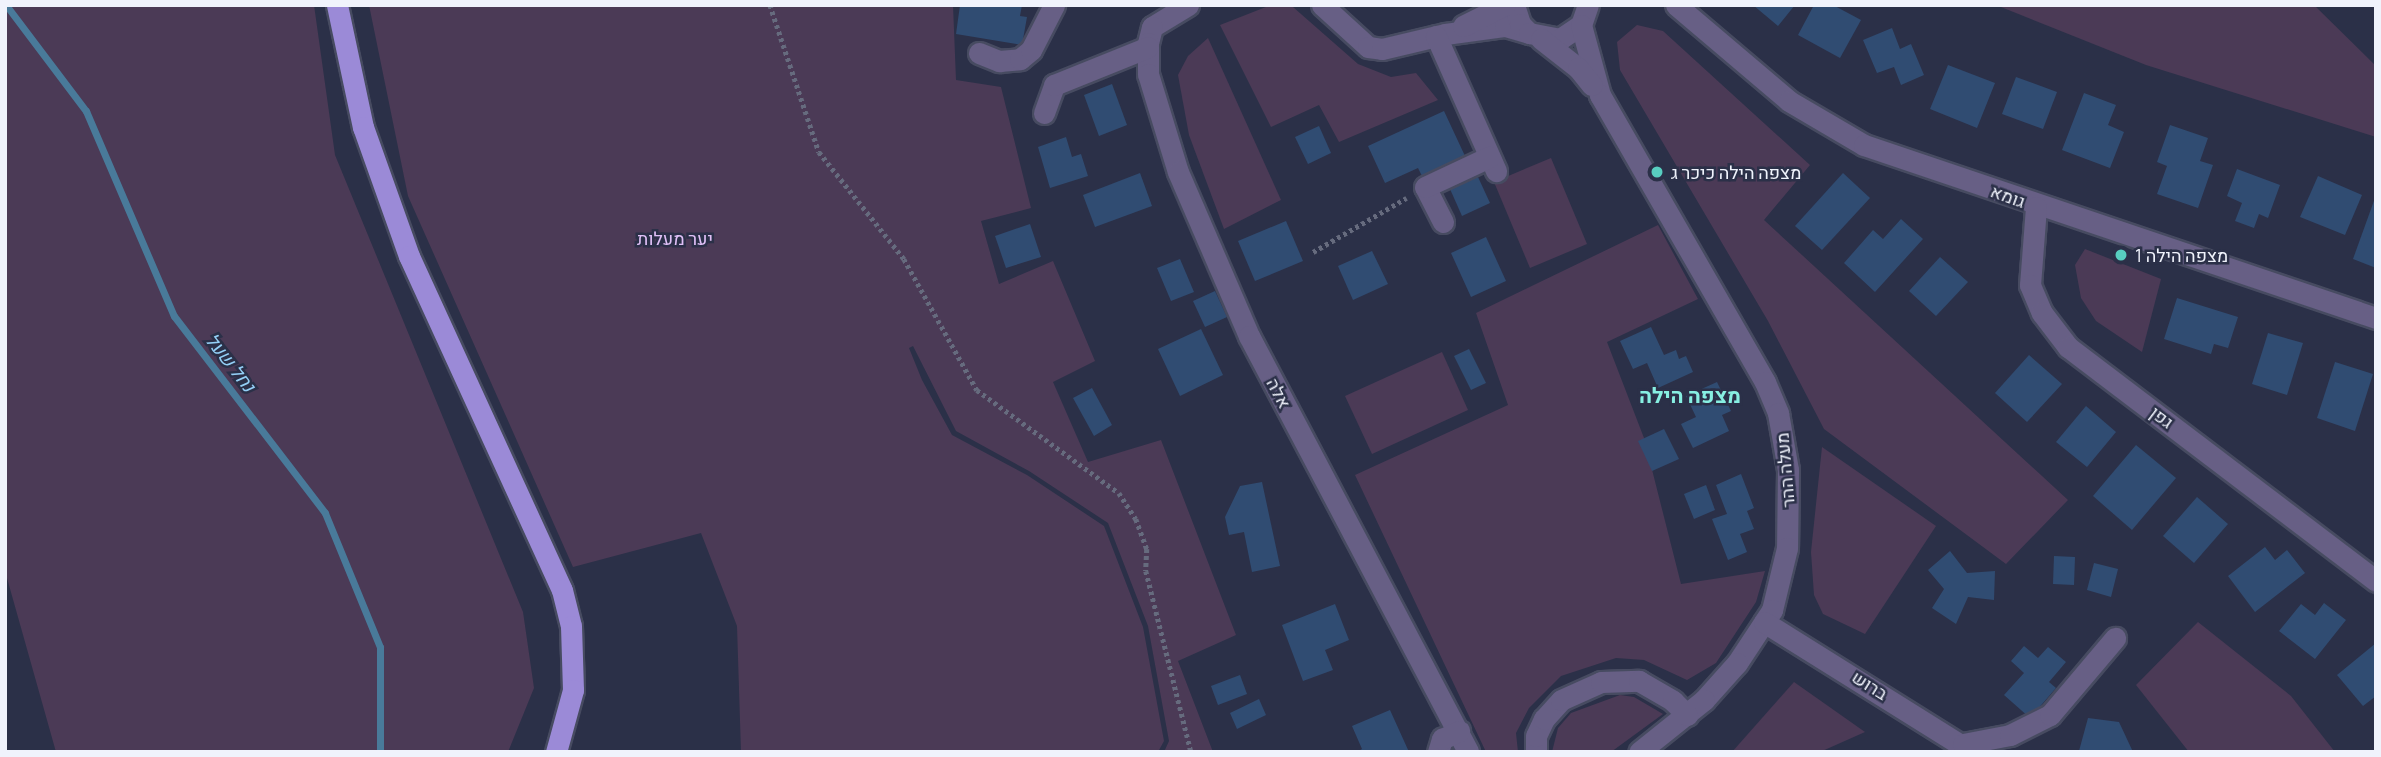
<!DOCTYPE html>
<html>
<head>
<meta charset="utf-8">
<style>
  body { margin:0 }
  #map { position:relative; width:2381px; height:757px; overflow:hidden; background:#2b3048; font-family:Manrope,Heebo,sans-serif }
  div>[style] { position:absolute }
  .green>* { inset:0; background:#4b3a56 }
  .stream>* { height:7px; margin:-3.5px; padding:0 3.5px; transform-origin:3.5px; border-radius:3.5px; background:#497a9a }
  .building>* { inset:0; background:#304c72 }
  .path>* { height:4.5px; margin-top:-2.25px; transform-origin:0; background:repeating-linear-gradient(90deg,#666b7e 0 3.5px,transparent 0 7px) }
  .roads { filter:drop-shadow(2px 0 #474b61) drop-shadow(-2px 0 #474b61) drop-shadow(0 2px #474b61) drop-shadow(0 -2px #474b61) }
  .minor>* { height:21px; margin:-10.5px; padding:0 10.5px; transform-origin:10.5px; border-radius:10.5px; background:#675f85 }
  .major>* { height:21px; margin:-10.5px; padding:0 10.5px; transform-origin:10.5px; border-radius:10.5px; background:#9b8ad7 }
  .dots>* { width:19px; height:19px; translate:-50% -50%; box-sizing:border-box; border:4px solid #2b3048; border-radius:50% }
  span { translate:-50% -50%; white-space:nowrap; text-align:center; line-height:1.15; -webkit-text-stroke:5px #2b3048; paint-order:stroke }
  .poi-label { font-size:18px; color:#f0f3fc }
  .left { translate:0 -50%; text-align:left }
  .street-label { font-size:18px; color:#f0f3fc }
  .park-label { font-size:18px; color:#e0c0f7 }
  .water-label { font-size:19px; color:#94cff6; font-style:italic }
  .quarter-label { font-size:21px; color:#87efe2; font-weight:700 }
  .frame { position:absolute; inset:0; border:7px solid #f0f3fc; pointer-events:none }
</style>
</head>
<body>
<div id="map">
  <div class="green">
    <i style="clip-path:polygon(7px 5px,314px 5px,335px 155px,523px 612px,534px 688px,508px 752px,56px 752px,5px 571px)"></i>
    <i style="clip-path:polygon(369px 5px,953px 5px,956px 80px,1001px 87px,1031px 208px,981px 221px,999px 284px,1053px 261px,1095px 361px,1053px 382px,1088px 462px,1161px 440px,1236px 635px,1178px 661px,1213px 752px,1164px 752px,1169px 741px,1148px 626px,1108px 523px,1029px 471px,956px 431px,913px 346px,909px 348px,922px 380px,952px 435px,1027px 475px,1104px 526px,1143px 627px,1164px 741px,1158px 752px,741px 752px,737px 626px,701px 533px,573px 567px,408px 196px)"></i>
    <i style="clip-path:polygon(1271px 5px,1293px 7px,1358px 64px,1391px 77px,1416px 73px,1438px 100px,1339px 142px,1319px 105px,1271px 127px,1220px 25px)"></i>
    <i style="clip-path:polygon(1996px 5px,2314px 5px,2376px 66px,2376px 137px,2146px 65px)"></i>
    <i style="clip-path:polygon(1637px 25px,1663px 31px,1810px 165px,1764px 220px,2068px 500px,2006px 564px,1824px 429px,1768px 321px,1620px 70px,1617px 42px)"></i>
    <i style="clip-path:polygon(1208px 38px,1281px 200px,1224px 229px,1189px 135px,1178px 75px,1188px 56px)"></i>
    <i style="clip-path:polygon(1551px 158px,1587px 244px,1530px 268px,1494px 182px)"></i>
    <i style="clip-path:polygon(1658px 225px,1698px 299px,1607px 342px,1644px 438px,1681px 584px,1765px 571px,1756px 602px,1716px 663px,1687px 680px,1644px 660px,1616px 658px,1561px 676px,1529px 708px,1516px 733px,1518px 752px,1486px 752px,1355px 475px,1508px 405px,1476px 313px)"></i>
    <i style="clip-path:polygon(2085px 249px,2161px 279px,2142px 352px,2096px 321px,2081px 298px,2075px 265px)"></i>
    <i style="clip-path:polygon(1442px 352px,1468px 410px,1372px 454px,1345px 396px)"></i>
    <i style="clip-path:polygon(1822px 447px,1936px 526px,1865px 634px,1823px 614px,1814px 595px,1811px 552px)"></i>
    <i style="clip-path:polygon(2198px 622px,2291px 696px,2335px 752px,2189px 752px,2136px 685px)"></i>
    <i style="clip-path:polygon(1794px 682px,1865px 732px,1820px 752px,1732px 752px)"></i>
    <i style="clip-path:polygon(1620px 695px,1634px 697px,1663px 714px,1611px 752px,1552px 752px,1558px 728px,1571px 713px)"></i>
  </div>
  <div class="stream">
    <i style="left:6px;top:5px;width:133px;rotate:53deg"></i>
    <i style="left:86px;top:111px;width:223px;rotate:66.8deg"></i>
    <i style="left:174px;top:316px;width:248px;rotate:52.5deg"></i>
    <i style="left:325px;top:513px;width:145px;rotate:67.7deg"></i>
    <i style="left:380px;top:647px;width:105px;rotate:90deg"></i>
  </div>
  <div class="building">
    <i style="clip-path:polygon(960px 5px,1022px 5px,1020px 16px,1027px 17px,1022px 45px,956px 34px)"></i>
    <i style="clip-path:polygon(1753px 5px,1795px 5px,1778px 26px)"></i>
    <i style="clip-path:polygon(1814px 5px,1833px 5px,1861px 20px,1840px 58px,1798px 35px)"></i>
    <i style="clip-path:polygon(1892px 28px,1900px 49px,1911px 44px,1924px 75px,1901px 85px,1894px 67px,1877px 73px,1863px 40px)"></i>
    <i style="clip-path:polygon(1948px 65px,1995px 83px,1977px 128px,1930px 109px)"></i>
    <i style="clip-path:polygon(2016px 77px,2057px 92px,2043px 129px,2002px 114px)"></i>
    <i style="clip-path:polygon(1112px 84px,1127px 125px,1099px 136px,1084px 95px)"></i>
    <i style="clip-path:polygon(2084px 93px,2116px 105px,2108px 125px,2124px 132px,2110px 168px,2062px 150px)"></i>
    <i style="clip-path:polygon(1444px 111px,1465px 156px,1422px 176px,1418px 168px,1385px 183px,1368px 146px)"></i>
    <i style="clip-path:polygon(2170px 125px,2208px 138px,2200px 161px,2213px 165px,2198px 208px,2157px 194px,2167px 166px,2157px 162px)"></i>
    <i style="clip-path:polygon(1319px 126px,1331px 153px,1308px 164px,1295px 137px)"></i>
    <i style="clip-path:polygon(1066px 137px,1072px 157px,1081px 154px,1088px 176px,1050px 188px,1038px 147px)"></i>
    <i style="clip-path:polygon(2237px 169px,2280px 185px,2268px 218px,2259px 214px,2254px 228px,2235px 221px,2242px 203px,2227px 196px)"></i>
    <i style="clip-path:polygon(1140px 173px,1152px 206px,1095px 227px,1083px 195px)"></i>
    <i style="clip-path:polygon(1843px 173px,1870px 198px,1822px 250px,1795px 226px)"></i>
    <i style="clip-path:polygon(2318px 176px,2362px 195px,2345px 235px,2300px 217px)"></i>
    <i style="clip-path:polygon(1478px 177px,1490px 203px,1462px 216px,1450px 189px)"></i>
    <i style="clip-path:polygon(2375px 198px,2376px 198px,2376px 268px,2353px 259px)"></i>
    <i style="clip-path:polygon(1901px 219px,1923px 239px,1875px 292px,1844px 263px,1873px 230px,1883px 239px)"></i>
    <i style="clip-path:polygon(1286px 221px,1303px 261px,1255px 281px,1238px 241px)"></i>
    <i style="clip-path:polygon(1030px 224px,1041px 257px,1006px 268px,995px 236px)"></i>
    <i style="clip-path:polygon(1486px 237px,1506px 281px,1471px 297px,1451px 253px)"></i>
    <i style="clip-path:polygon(1372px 251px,1388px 284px,1353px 300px,1338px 266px)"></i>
    <i style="clip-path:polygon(1940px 257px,1968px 282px,1936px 316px,1909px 291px)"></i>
    <i style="clip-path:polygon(1180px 259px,1194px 292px,1171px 301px,1157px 268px)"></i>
    <i style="clip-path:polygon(1215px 291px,1227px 317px,1205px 327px,1193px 301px)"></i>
    <i style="clip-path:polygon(2177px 298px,2238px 317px,2228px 348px,2214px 344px,2211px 354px,2164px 339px)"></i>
    <i style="clip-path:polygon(1651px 327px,1664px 355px,1676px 350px,1679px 359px,1686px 356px,1693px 372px,1658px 388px,1647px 363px,1633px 369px,1620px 341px)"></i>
    <i style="clip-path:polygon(1201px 329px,1223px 375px,1180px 396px,1158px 349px)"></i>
    <i style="clip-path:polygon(2268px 333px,2303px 343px,2287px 395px,2252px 384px)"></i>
    <i style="clip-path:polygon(1469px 349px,1486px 383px,1471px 390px,1454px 356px)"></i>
    <i style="clip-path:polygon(2029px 355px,2062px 384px,2027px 422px,1995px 393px)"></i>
    <i style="clip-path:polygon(2335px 362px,2373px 374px,2355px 431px,2317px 418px)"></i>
    <i style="clip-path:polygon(1717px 382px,1731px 411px,1722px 415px,1729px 431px,1693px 448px,1681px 424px,1696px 417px,1686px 396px)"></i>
    <i style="clip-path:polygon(1092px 388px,1112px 425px,1094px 436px,1073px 398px)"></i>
    <i style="clip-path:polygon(2086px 406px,2116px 432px,2087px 467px,2056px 442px)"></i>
    <i style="clip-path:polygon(1664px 429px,1679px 459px,1652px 471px,1638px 441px)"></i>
    <i style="clip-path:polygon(2136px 445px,2176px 478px,2132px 530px,2093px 496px)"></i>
    <i style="clip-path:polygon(1741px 474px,1754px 508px,1747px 511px,1754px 529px,1740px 534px,1747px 552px,1728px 560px,1712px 519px,1727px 514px,1716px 485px)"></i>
    <i style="clip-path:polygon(1262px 482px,1280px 566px,1252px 572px,1244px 532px,1229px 535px,1225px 517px,1240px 486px)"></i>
    <i style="clip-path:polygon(1706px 485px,1715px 510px,1694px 519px,1684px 494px)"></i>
    <i style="clip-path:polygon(2197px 497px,2228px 524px,2194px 563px,2163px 536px)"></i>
    <i style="clip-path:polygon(2265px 547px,2275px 560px,2287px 550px,2305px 573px,2255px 612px,2228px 576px)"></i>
    <i style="clip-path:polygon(1950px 551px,1967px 573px,1995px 571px,1994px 600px,1968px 597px,1956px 624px,1932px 608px,1944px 589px,1928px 570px)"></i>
    <i style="clip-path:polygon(2054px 556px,2075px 557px,2074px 585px,2053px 584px)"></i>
    <i style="clip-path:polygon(2094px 563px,2118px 569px,2111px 597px,2087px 590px)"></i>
    <i style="clip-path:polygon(2324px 603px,2346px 620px,2315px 659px,2279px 631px,2301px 604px,2315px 615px)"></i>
    <i style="clip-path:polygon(1335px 604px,1349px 640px,1325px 650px,1333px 670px,1303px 681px,1282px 625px)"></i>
    <i style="clip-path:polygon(2376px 643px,2376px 696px,2363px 706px,2337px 675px)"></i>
    <i style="clip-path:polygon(2024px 646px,2038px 658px,2048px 647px,2066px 662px,2049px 682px,2056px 688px,2030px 718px,2004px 695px,2024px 673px,2011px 661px)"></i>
    <i style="clip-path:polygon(1240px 675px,1247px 694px,1218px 705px,1211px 686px)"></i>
    <i style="clip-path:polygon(1259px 699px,1266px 715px,1237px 729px,1230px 713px)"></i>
    <i style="clip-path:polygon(1390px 710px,1409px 752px,1357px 752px,1362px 749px,1352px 726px)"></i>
    <i style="clip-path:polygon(2088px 718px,2119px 722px,2133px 752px,2079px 751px)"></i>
  </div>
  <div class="path">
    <i style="left:770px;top:5px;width:155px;rotate:71.6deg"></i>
    <i style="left:819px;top:152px;width:137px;rotate:51.5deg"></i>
    <i style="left:904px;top:259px;width:150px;rotate:60.9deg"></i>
    <i style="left:977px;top:390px;width:175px;rotate:36deg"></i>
    <i style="left:1119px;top:493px;width:31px;rotate:57deg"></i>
    <i style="left:1136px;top:519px;width:32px;rotate:70deg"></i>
    <i style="left:1147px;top:549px;width:22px;rotate:93deg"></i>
    <i style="left:1146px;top:571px;width:187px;rotate:76deg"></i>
    <i style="left:1313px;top:252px;width:108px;rotate:-30.1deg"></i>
  </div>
  <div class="roads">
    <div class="minor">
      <i style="left:1188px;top:5px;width:42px;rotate:148.6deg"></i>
      <i style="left:1152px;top:27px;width:16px;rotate:104deg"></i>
      <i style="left:1148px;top:43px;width:31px;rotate:90deg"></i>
      <i style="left:1148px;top:74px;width:102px;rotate:73deg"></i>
      <i style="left:1178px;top:172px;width:179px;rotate:66.6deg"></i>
      <i style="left:1249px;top:336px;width:470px;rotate:62.2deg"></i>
      <i style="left:1322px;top:5px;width:62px;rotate:42.4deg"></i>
      <i style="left:1368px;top:47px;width:14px;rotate:8deg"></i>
      <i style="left:1382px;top:49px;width:65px;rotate:-13.4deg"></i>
      <i style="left:1445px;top:34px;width:61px;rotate:-7.6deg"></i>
      <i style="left:1505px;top:26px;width:25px;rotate:16deg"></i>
      <i style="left:1514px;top:5px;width:20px;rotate:72deg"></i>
      <i style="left:1520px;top:24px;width:13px;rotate:45deg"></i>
      <i style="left:1529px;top:33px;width:32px;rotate:11deg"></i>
      <i style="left:1560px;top:39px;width:25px;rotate:-34deg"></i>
      <i style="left:1581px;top:25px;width:21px;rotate:-71deg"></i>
      <i style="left:1676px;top:5px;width:148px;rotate:40.3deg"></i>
      <i style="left:1789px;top:101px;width:87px;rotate:30.4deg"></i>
      <i style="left:1864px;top:145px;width:540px;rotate:18.67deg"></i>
      <i style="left:1581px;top:25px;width:73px;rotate:74.8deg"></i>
      <i style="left:1600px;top:95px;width:331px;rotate:60.1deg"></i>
      <i style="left:1765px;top:382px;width:34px;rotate:67deg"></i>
      <i style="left:1778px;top:413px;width:58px;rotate:80deg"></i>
      <i style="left:1788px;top:470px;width:78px;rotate:90.7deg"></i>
      <i style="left:1787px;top:548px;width:64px;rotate:103.6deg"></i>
      <i style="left:1772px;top:610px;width:64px;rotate:123.4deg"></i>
      <i style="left:1737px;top:663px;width:50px;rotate:131.7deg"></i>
      <i style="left:1704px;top:700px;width:83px;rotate:141.3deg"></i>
      <i style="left:1463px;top:26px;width:47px;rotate:-26.6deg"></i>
      <i style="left:1436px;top:36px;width:148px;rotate:66deg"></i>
      <i style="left:1541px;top:39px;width:47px;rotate:38.1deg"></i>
      <i style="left:1578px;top:68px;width:22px;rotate:51deg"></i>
      <i style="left:979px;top:53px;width:22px;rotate:22deg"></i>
      <i style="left:999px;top:61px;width:21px;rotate:-5deg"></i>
      <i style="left:1020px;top:59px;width:14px;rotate:-39deg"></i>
      <i style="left:1031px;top:50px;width:51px;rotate:-62.9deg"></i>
      <i style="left:1044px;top:113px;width:30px;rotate:-70deg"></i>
      <i style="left:1054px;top:85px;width:101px;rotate:-22deg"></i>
      <i style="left:2036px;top:207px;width:78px;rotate:94.4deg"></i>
      <i style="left:2030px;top:285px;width:30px;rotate:67deg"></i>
      <i style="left:2042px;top:313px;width:43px;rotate:52.6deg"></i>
      <i style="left:2068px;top:347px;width:387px;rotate:37.2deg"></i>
      <i style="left:1443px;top:222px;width:39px;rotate:-117deg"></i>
      <i style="left:1425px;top:187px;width:71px;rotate:-25.1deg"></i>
      <i style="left:1764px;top:622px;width:245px;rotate:32deg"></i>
      <i style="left:1963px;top:744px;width:48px;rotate:-10.8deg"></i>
      <i style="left:2010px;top:735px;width:45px;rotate:-26.6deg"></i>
      <i style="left:2050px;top:715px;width:101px;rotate:-49.8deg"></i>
      <i style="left:1438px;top:752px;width:14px;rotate:-73deg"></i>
      <i style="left:1442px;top:739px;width:19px;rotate:-25deg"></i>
      <i style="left:1536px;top:752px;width:16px;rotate:-90deg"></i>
      <i style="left:1536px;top:736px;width:19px;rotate:-65deg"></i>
      <i style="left:1544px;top:719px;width:25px;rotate:-48deg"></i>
      <i style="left:1561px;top:700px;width:44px;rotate:-24.2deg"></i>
      <i style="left:1601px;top:682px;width:38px;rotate:-2deg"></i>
      <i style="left:1639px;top:681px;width:39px;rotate:30deg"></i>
      <i style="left:1673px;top:701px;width:20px;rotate:45deg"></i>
    </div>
    <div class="major">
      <i style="left:337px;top:5px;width:125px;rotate:78deg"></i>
      <i style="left:363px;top:127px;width:137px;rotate:70.4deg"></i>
      <i style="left:409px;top:256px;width:367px;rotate:65.4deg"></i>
      <i style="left:562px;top:590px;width:37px;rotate:76deg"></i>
      <i style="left:571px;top:626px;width:64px;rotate:88.2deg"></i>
      <i style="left:573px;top:690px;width:64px;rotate:105.3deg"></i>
    </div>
  </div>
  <div class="dots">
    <i style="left:1657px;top:172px;background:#58cec0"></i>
    <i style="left:2121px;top:255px;background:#58cec0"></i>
  </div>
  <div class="poi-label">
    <span class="left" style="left:1671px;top:172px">מצפה הילה כיכר ג</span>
    <span class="left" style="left:2135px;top:255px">מצפה הילה 1</span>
  </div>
  <div class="street-label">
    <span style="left:2008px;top:196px;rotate:20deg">גומא</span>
    <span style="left:1279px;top:393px;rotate:62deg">אלה</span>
    <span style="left:2162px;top:417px;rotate:37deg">גפן</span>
    <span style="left:1785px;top:470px;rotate:-95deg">מעלה ההר</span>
    <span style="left:1870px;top:685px;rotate:32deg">ברוש</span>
  </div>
  <div class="park-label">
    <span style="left:675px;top:238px">יער מעלות</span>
  </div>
  <div class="water-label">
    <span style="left:230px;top:363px;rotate:52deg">נחל שעל</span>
  </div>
  <div class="quarter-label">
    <span style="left:1690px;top:395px">מצפה הילה</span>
  </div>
  <div class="frame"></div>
</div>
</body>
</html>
